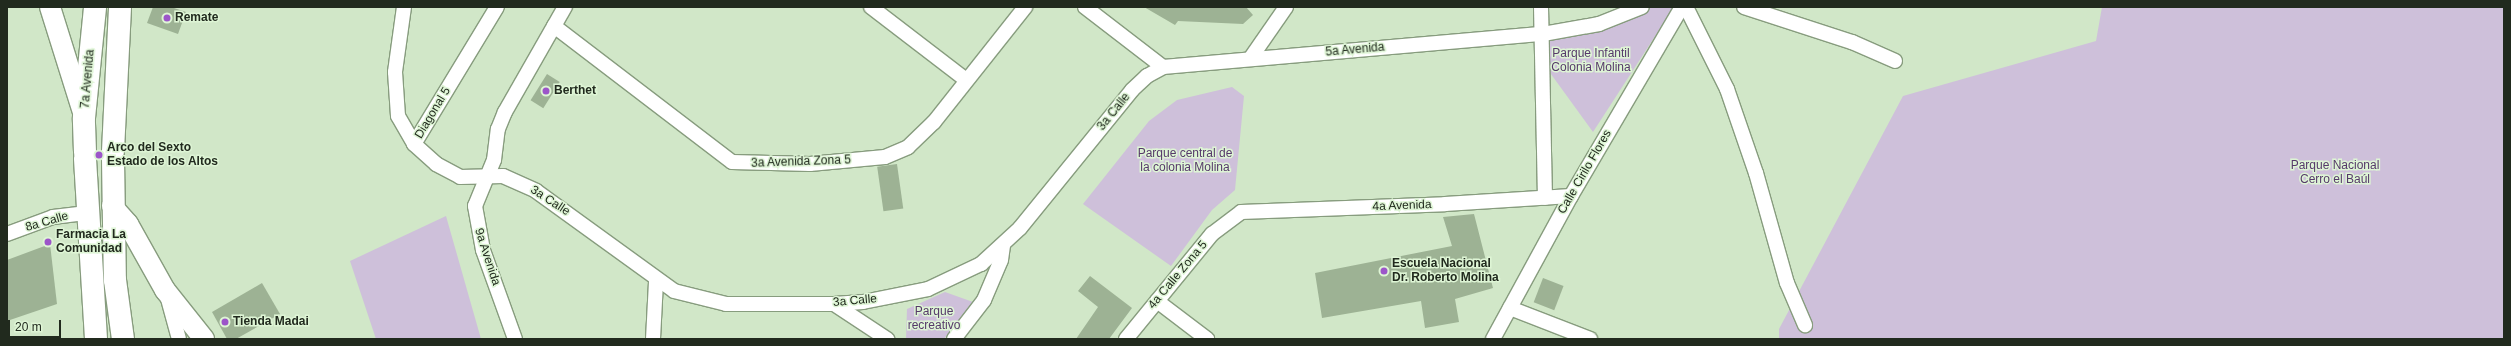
<!DOCTYPE html>
<meta charset="utf-8">
<style>
body{margin:0}
#map{position:relative;width:2511px;height:346px;overflow:hidden;background:#d1e7c8;font-family:Helvetica,sans-serif}
div>[style]{position:absolute}
.green>*{inset:0;background:#cec0da}
.building>*{inset:0;background:#9db294;transform-origin:0 0}
.roads{filter:drop-shadow(1px 0 #879c7e) drop-shadow(-1px 0 #879c7e) drop-shadow(0 1px #879c7e) drop-shadow(0 -1px #879c7e)}
.street>*{height:14px;margin:-7px;padding:0 7px;transform-origin:7px;border-radius:7px;background:#fff}
.secondary>*{height:20px;margin:-10px;padding:0 10px;transform-origin:10px;border-radius:10px;background:#fff}
.primary>*{height:22px;margin:-11px;padding:0 11px;transform-origin:11px;border-radius:11px;background:#fff}
.dots>*{width:11px;height:11px;translate:-50% -50%;box-sizing:border-box;border:2px solid #def5d5;border-radius:50%}
span{translate:-50% -50%;white-space:nowrap;text-align:center;line-height:1.15;-webkit-text-stroke:3px #def5d5;paint-order:stroke}
.poi-label{font-size:12px;color:#212a1e;font-weight:700}
.left{translate:0 -50%;text-align:left}
.street-label{font-size:12px;color:#212a1e}
.park-label{font-size:12px;color:#56396a}
.frame{position:absolute;inset:0;border:8px solid #212a1e;pointer-events:none}
.scale{position:absolute;left:8px;top:320px;width:53px;height:18px;box-sizing:border-box;border:2px solid #212a1e;border-top:0;padding-left:5px;font-size:12px;line-height:14px;white-space:nowrap;color:#212a1e;-webkit-text-stroke:3px #def5d5;paint-order:stroke}
</style>
<div id="map">
<div class="green">
<i style="clip-path:polygon(1629px 7px,1674px 7px,1593px 132px,1548px 70px,1547px 33px)"></i>
<i style="clip-path:polygon(2102px 7px,2504px 7px,2504px 339px,1779px 339px,1779px 329px,1903px 96px,2096px 41px)"></i>
<i style="clip-path:polygon(1232px 87px,1244px 96px,1235px 190px,1212px 210px,1171px 266px,1083px 204px,1149px 121px,1177px 100px)"></i>
<i style="clip-path:polygon(446px 216px,481px 339px,376px 339px,350px 261px)"></i>
<i style="clip-path:polygon(945px 292px,973px 302px,944px 339px,906px 339px,907px 309px)"></i>
</div>
<div class="building">
<i style="clip-path:polygon(153px 7px,171px 7px,186px 12px,178px 34px,147px 23px)"></i>
<i style="clip-path:polygon(1144px 7px,1246px 7px,1253px 15px,1243px 24px,1178px 21px,1175px 25px)"></i>
<i style="left:547px;top:74px;width:15px;height:31px;rotate:32deg"></i>
<i style="left:897px;top:164px;width:45px;height:20px;rotate:82deg"></i>
<i style="clip-path:polygon(1474px 214px,1493px 288px,1455px 299px,1459px 322px,1425px 328px,1421px 301px,1322px 318px,1315px 273px,1452px 246px,1443px 217px)"></i>
<i style="clip-path:polygon(50px 244px,57px 304px,7px 321px,7px 260px)"></i>
<i style="clip-path:polygon(1090px 276px,1132px 308px,1109px 339px,1076px 339px,1098px 307px,1078px 291px)"></i>
<i style="left:1543px;top:278px;width:22px;height:26px;rotate:21deg"></i>
<i style="clip-path:polygon(262px 283px,280px 314px,236px 339px,227px 339px,212px 312px)"></i>
</div>
<div class="roads">
<div class="street">
<i style="left:404px;top:7px;width:66px;rotate:97.9deg"></i>
<i style="left:395px;top:72px;width:44px;rotate:86.1deg"></i>
<i style="left:398px;top:116px;width:32px;rotate:60deg"></i>
<i style="left:414px;top:144px;width:30px;rotate:42deg"></i>
<i style="left:436px;top:164px;width:27px;rotate:28deg"></i>
<i style="left:460px;top:177px;width:43px;rotate:-1.3deg"></i>
<i style="left:503px;top:176px;width:36px;rotate:24deg"></i>
<i style="left:536px;top:191px;width:170px;rotate:35.9deg"></i>
<i style="left:674px;top:291px;width:54px;rotate:14deg"></i>
<i style="left:726px;top:304px;width:108px"></i>
<i style="left:834px;top:304px;width:29px;rotate:-4deg"></i>
<i style="left:863px;top:302px;width:66px;rotate:-11.3deg"></i>
<i style="left:928px;top:289px;width:59px;rotate:-25.3deg"></i>
<i style="left:981px;top:264px;width:53px;rotate:-42.7deg"></i>
<i style="left:1020px;top:228px;width:178px;rotate:-50.9deg"></i>
<i style="left:1132px;top:90px;width:21px;rotate:-43deg"></i>
<i style="left:1147px;top:76px;width:18px;rotate:-29deg"></i>
<i style="left:1163px;top:67px;width:381px;rotate:-5deg"></i>
<i style="left:1543px;top:34px;width:57px;rotate:-10.1deg"></i>
<i style="left:1599px;top:24px;width:46px;rotate:-21.6deg"></i>
<i style="left:871px;top:7px;width:120px;rotate:37.5deg"></i>
<i style="left:1085px;top:7px;width:98px;rotate:37.6deg"></i>
<i style="left:1541px;top:7px;width:191px;rotate:88.8deg"></i>
<i style="left:1686px;top:7px;width:92px;rotate:63.4deg"></i>
<i style="left:1727px;top:89px;width:89px;rotate:71deg"></i>
<i style="left:1756px;top:173px;width:114px;rotate:74.3deg"></i>
<i style="left:1787px;top:283px;width:46px;rotate:66.8deg"></i>
<i style="left:1744px;top:7px;width:114px;rotate:18deg"></i>
<i style="left:1852px;top:42px;width:47px;rotate:23.8deg"></i>
<i style="left:554px;top:26px;width:224px;rotate:37.4deg"></i>
<i style="left:732px;top:162px;width:78px;rotate:1.5deg"></i>
<i style="left:810px;top:164px;width:75px;rotate:-5.3deg"></i>
<i style="left:885px;top:157px;width:25px;rotate:-23deg"></i>
<i style="left:908px;top:147px;width:36px;rotate:-44deg"></i>
<i style="left:934px;top:122px;width:147px;rotate:-51.6deg"></i>
<i style="left:1250px;top:59px;width:63px;rotate:-55.3deg"></i>
<i style="left:414px;top:144px;width:160px;rotate:-58.8deg"></i>
<i style="left:7px;top:234px;width:49px;rotate:-20.3deg"></i>
<i style="left:53px;top:217px;width:34px;rotate:-7deg"></i>
<i style="left:168px;top:299px;width:41px;rotate:74.6deg"></i>
<i style="left:1157px;top:301px;width:63px;rotate:37.2deg"></i>
<i style="left:834px;top:304px;width:64px;rotate:33.4deg"></i>
<i style="left:1510px;top:308px;width:86px;rotate:21.2deg"></i>
<i style="left:515px;top:339px;width:95px;rotate:-109.8deg"></i>
<i style="left:483px;top:250px;width:45px;rotate:-100.3deg"></i>
<i style="left:475px;top:206px;width:50px;rotate:-67.6deg"></i>
<i style="left:494px;top:160px;width:31px;rotate:-83deg"></i>
<i style="left:498px;top:129px;width:18px;rotate:-68deg"></i>
<i style="left:505px;top:112px;width:121px;rotate:-60.3deg"></i>
<i style="left:653px;top:339px;width:58px;rotate:-87deg"></i>
<i style="left:954px;top:339px;width:49px;rotate:-52.4deg"></i>
<i style="left:984px;top:300px;width:43px;rotate:-67deg"></i>
<i style="left:1001px;top:260px;width:14px;rotate:-82deg"></i>
<i style="left:1126px;top:339px;width:136px;rotate:-50.7deg"></i>
<i style="left:1212px;top:234px;width:36px;rotate:-37deg"></i>
<i style="left:1241px;top:212px;width:204px;rotate:-2.2deg"></i>
<i style="left:1445px;top:204px;width:126px;rotate:-3.6deg"></i>
<i style="left:1493px;top:339px;width:163px;rotate:-61.4deg"></i>
<i style="left:1571px;top:196px;width:219px;rotate:-59.6deg"></i>
</div>
<div class="secondary">
<i style="left:50px;top:7px;width:110px;rotate:72.6deg"></i>
<i style="left:112px;top:206px;width:24px;rotate:48deg"></i>
<i style="left:128px;top:224px;width:76px;rotate:60.7deg"></i>
<i style="left:165px;top:290px;width:63px;rotate:51.5deg"></i>
</div>
<div class="primary">
<i style="left:113px;top:151px;width:144px;rotate:-87.2deg"></i>
<i style="left:85px;top:152px;width:34px;rotate:-92deg"></i>
<i style="left:84px;top:118px;width:112px;rotate:-84.3deg"></i>
<i style="left:85px;top:159px;width:180px;rotate:86.5deg"></i>
<i style="left:113px;top:159px;width:121px;rotate:89.1deg"></i>
<i style="left:115px;top:280px;width:60px;rotate:82.3deg"></i>
</div>
</div>
<div class="dots">
<i style="left:167px;top:18px;background:#9c55c9"></i>
<i style="left:546px;top:91px;background:#9c55c9"></i>
<i style="left:99px;top:155px;background:#9c55c9"></i>
<i style="left:48px;top:242px;background:#9c55c9"></i>
<i style="left:1384px;top:271px;background:#9c55c9"></i>
<i style="left:225px;top:322px;background:#9c55c9"></i>
</div>
<div class="poi-label">
<span class="left" style="left:175px;top:18px">Remate</span>
<span class="left" style="left:554px;top:91px">Berthet</span>
<span class="left" style="left:107px;top:155px">Arco del Sexto<br>Estado de los Altos</span>
<span class="left" style="left:56px;top:242px">Farmacia La<br>Comunidad</span>
<span class="left" style="left:1392px;top:271px">Escuela Nacional<br>Dr. Roberto Molina</span>
<span class="left" style="left:233px;top:322px">Tienda Madai</span>
</div>
<div class="street-label">
<span style="left:1355px;top:50px;rotate:-5deg">5a Avenida</span>
<span style="left:88px;top:79px;rotate:-85deg">7a Avenida</span>
<span style="left:1114px;top:112px;rotate:-51deg">3a Calle</span>
<span style="left:433px;top:113px;rotate:-59deg">Diagonal 5</span>
<span style="left:801px;top:162px;rotate:-2deg">3a Avenida Zona 5</span>
<span style="left:1585px;top:172px;rotate:-60deg">Calle Cirilo Flores</span>
<span style="left:550px;top:201px;rotate:33deg">3a Calle</span>
<span style="left:1402px;top:206px;rotate:-2deg">4a Avenida</span>
<span style="left:47px;top:222px;rotate:-16deg">8a Calle</span>
<span style="left:487px;top:257px;rotate:72deg">9a Avenida</span>
<span style="left:1178px;top:275px;rotate:-50deg">4a Calle Zona 5</span>
<span style="left:855px;top:301px;rotate:-5deg">3a Calle</span>
</div>
<div class="park-label">
<span style="left:1591px;top:61px">Parque Infantil<br>Colonia Molina</span>
<span style="left:1185px;top:161px">Parque central de<br>la colonia Molina</span>
<span style="left:2335px;top:173px">Parque Nacional<br>Cerro el Baúl</span>
<span style="left:934px;top:319px">Parque<br>recreativo</span>
</div>
<div class="frame"></div>
<div class="scale">20 m</div>
</div>
